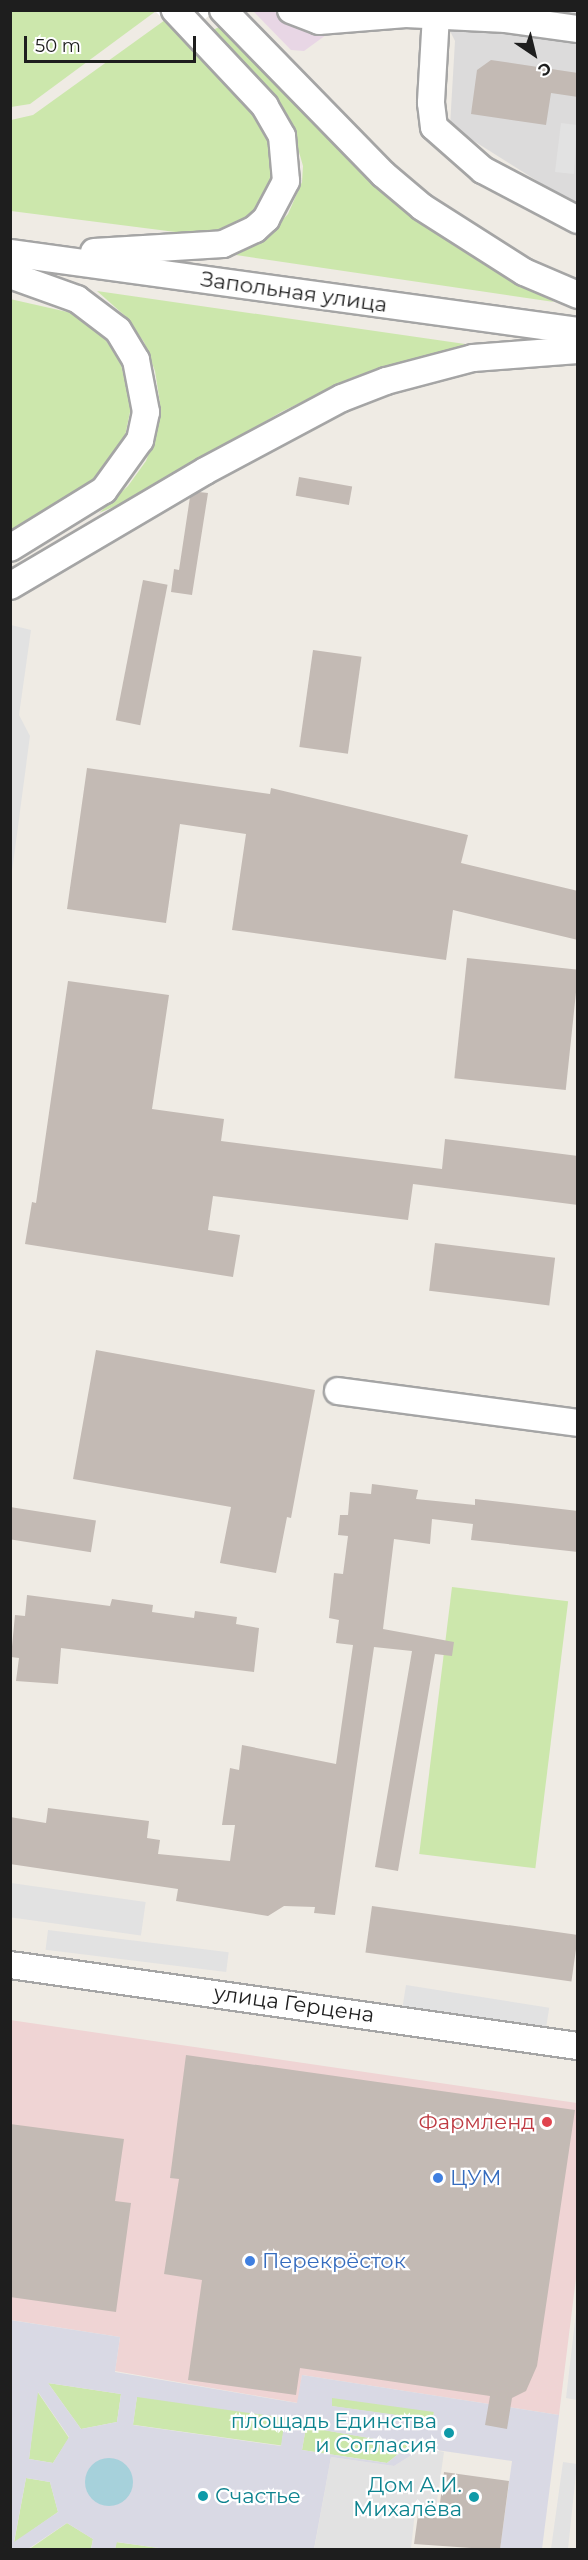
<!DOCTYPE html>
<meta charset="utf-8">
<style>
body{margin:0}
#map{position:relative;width:588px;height:2560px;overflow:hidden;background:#efebe4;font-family:Montserrat,sans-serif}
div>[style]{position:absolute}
.residential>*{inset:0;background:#dcdbdb}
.commercial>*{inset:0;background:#efd4d4}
.industrial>*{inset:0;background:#e8d6e5}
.grass>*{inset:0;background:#cce7ac;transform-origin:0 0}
.parking>*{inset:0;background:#e2e2e2;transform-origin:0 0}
.plaza>*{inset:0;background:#d9d9e4}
.water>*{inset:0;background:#a6d1db}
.round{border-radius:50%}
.pier>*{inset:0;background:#fff}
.building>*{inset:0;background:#c3bab4;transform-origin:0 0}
.roads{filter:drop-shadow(2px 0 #a5a5a5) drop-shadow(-2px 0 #a5a5a5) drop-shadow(0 2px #a5a5a5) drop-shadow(0 -2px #a5a5a5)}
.minor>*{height:26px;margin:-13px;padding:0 13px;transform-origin:13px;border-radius:13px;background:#fff}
.dots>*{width:16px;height:16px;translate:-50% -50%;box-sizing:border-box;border:3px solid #fff;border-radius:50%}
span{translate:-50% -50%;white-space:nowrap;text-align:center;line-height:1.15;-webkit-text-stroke:4.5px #fff;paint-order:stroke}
.street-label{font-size:21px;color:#1e1e1e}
.health-label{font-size:21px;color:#be3a42}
.right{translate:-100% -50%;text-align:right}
.shop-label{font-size:21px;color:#366cbe}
.left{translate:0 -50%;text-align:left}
.culture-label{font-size:21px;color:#0d838f}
.frame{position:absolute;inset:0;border:12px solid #1e1e1e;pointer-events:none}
.north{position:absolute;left:504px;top:24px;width:60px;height:60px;-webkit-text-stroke:4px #fff;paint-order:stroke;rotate:145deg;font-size:16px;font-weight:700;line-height:24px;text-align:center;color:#1e1e1e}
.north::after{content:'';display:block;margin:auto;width:21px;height:27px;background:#1e1e1e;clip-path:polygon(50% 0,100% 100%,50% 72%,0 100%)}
.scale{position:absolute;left:24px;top:36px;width:172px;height:27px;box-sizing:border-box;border:3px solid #1e1e1e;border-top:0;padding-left:8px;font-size:18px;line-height:21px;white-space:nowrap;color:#1e1e1e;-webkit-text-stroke:4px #fff;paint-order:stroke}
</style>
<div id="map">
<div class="residential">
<i style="clip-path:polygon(440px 11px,577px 11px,577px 206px,450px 126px,455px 41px)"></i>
</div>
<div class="commercial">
<i style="clip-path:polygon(10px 2020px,577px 2103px,578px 2262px,559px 2415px,302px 2375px,298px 2403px,115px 2371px,120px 2337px,11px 2320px)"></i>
</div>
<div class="industrial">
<i style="clip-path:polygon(253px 11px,359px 11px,304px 51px,291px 50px)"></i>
</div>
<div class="grass">
<i style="clip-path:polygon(11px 11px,155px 10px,156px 11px,30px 104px,11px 107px)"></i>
<i style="clip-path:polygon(165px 20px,262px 124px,274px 158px,274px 170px,264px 199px,254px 212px,225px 231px,199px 235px,11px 211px,11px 120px,33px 115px)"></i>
<i style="clip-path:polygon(219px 27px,398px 206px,456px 247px,554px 302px,236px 255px,264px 240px,288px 214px,302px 182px,303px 166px,289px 117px,213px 30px)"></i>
<i style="clip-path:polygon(97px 291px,472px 345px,476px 346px,396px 363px,351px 378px,281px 412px,139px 496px,99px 513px,128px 486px,146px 461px,157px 432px,160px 403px,155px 371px,144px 342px,124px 315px)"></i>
<i style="clip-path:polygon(10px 299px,72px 313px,96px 327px,120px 360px,131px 407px,124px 441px,96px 478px,10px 534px)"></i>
<i style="left:452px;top:1587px;width:117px;height:269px;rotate:7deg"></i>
<i style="clip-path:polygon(48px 2383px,121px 2394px,117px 2422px,81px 2429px)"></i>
<i style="clip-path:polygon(37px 2391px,69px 2438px,53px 2463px,29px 2459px)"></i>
<i style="left:137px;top:2396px;width:150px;height:29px;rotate:8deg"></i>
<i style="left:332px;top:2397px;width:103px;height:9px;rotate:8deg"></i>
<i style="clip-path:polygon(306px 2427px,410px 2445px,387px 2463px,302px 2450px)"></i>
<i style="clip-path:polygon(26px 2478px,50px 2482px,58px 2512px,14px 2543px)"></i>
<i style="clip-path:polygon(67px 2523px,93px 2539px,91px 2549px,28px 2550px)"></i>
<i style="clip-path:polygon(116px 2542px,166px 2549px,115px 2550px)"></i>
</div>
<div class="parking">
<i style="clip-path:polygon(561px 123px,577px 125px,574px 174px,555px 172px)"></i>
<i style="clip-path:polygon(11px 625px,31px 630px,19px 715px,30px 736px,11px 879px)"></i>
<i style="left:11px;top:1883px;width:136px;height:34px;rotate:8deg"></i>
<i style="left:48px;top:1930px;width:182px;height:20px;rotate:7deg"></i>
<i style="left:406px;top:1985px;width:145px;height:24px;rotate:9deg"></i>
<i style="clip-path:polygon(577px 2304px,578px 2400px,577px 2400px,566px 2398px)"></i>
<i style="clip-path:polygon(423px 2448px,444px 2452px,435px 2515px,415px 2511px,411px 2549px,314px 2550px,331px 2457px,394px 2466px)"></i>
<i style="clip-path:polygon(563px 2462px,577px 2464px,568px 2549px,551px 2549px)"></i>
</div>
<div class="plaza">
<i style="clip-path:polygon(evenodd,10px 2320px,120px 2337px,115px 2372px,297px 2403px,302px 2375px,559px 2415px,542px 2549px,500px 2549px,512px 2461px,423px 2448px,394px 2466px,331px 2457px,314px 2549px,166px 2549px,117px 2542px,115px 2549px,91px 2549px,93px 2539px,67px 2523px,28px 2549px,11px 2549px,10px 2320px,48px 2383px,121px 2394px,117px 2422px,81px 2429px,48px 2383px,10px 2320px,38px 2392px,69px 2437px,53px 2463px,29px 2459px,38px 2392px,10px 2320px,137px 2397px,285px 2418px,281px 2446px,133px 2425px,137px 2397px,10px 2320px,332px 2398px,434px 2412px,433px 2420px,332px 2406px,332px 2398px,10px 2320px,306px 2427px,409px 2445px,387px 2463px,302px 2450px,306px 2427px,10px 2320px,26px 2478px,50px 2482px,58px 2512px,14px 2542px,26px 2478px)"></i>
</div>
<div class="water">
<i class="round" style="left:85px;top:2458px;width:48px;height:48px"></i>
</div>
<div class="pier">
<i style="clip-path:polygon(155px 11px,214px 11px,183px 39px)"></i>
</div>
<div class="building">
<i style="clip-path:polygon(491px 60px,578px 73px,578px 97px,551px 93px,546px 125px,471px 114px,477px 70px)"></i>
<i style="left:299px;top:477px;width:54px;height:19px;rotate:10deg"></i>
<i style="clip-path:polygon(199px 492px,208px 493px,192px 595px,171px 592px,174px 569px,179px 570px,190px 497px)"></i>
<i style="left:143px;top:580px;width:25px;height:143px;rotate:11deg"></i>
<i style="left:313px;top:650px;width:49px;height:98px;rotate:8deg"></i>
<i style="clip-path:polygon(87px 768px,270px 794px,271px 788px,468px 835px,461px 863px,578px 891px,578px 940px,453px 910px,446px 960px,232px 930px,246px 834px,180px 824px,166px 923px,67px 909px)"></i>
<i style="left:467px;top:958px;width:112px;height:121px;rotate:6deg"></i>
<i style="clip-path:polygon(68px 981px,169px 995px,152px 1109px,224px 1119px,221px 1141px,442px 1169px,445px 1139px,578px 1156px,578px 1205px,413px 1184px,408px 1220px,213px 1196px,208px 1230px,240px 1235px,233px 1277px,25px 1244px,32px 1202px,36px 1203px)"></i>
<i style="left:435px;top:1243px;width:121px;height:48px;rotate:7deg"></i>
<i style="clip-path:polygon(96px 1350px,315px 1390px,291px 1518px,287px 1517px,276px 1573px,220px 1563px,231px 1507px,73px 1479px)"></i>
<i style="clip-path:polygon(372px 1484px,418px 1490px,416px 1499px,475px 1505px,475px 1499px,578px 1511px,578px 1552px,471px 1540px,473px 1524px,432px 1519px,430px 1544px,394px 1539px,383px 1629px,454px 1642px,452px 1656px,435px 1654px,398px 1871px,375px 1867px,412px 1651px,374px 1647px,335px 1915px,314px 1913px,315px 1907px,284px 1906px,268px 1916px,176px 1901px,178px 1889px,10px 1864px,10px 1817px,46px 1823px,48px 1808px,149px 1821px,147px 1838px,160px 1840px,158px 1854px,230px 1861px,235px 1825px,222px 1825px,230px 1768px,239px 1770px,242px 1745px,336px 1764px,353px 1645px,336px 1643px,339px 1620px,329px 1618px,334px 1573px,343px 1574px,348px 1536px,338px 1535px,340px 1515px,348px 1515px,350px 1492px,371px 1494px)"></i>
<i style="left:10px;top:1507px;width:87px;height:32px;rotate:9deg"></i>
<i style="clip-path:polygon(27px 1595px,110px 1606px,112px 1599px,153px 1605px,152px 1612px,194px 1618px,195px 1611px,237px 1617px,236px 1624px,259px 1628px,254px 1672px,61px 1648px,58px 1684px,16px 1681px,19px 1658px,11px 1657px,15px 1615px,25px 1616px)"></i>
<i style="left:372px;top:1906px;width:208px;height:47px;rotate:8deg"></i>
<i style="clip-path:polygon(186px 2055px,575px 2110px,537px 2366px,526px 2391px,512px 2398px,507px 2429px,485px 2425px,490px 2396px,300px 2368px,296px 2395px,188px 2380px,202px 2280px,164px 2274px,179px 2179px,170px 2178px)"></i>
<i style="clip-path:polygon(10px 2124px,124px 2139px,115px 2201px,131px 2203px,116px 2312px,10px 2297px)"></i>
<i style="clip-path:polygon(444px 2472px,509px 2481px,500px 2550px,414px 2544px,418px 2515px,438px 2518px)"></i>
</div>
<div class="roads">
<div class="minor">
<i style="left:223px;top:10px;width:229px;rotate:45.7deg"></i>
<i style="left:383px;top:174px;width:51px;rotate:40.2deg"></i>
<i style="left:422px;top:207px;width:121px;rotate:32.5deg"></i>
<i style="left:524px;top:272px;width:59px;rotate:23.1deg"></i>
<i style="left:291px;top:10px;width:30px;rotate:21deg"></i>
<i style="left:319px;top:21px;width:87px;rotate:-4.6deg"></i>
<i style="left:406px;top:14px;width:100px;rotate:2.9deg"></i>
<i style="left:506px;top:19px;width:73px;rotate:7.9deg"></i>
<i style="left:436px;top:15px;width:88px;rotate:93.3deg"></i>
<i style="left:431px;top:103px;width:24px;rotate:83deg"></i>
<i style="left:434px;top:127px;width:65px;rotate:41.3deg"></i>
<i style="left:483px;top:170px;width:107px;rotate:27.8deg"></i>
<i style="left:94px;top:252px;width:129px;rotate:-3.5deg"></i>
<i style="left:223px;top:244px;width:35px;rotate:-25deg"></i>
<i style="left:255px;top:229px;width:15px;rotate:-42deg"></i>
<i style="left:266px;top:219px;width:43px;rotate:-62.2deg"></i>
<i style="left:286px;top:181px;width:45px;rotate:-95.1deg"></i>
<i style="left:282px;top:136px;width:34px;rotate:-120deg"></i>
<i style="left:265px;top:106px;width:132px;rotate:-133.2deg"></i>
<i style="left:10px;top:253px;width:573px;rotate:7.82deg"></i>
<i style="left:10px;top:275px;width:71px;rotate:19.7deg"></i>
<i style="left:77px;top:299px;width:51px;rotate:37.1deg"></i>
<i style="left:118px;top:330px;width:35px;rotate:59deg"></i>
<i style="left:136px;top:360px;width:53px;rotate:79.1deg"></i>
<i style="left:146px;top:412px;width:29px;rotate:102deg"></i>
<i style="left:140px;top:440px;width:62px;rotate:125.8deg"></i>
<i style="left:104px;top:490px;width:110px;rotate:148.3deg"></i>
<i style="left:10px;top:586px;width:226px;rotate:-30.5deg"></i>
<i style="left:205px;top:471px;width:155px;rotate:-28.1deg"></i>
<i style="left:342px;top:398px;width:47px;rotate:-21.1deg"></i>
<i style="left:386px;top:381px;width:90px;rotate:-14.8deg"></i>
<i style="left:473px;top:358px;width:105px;rotate:-4.4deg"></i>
<i style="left:338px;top:1391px;width:242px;rotate:7.6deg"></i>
<i style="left:10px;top:1965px;width:574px;rotate:8.12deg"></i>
</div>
</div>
<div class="dots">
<i style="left:547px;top:2122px;background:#e0444e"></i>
<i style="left:438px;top:2178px;background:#3f7fe0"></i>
<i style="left:250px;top:2261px;background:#3f7fe0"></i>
<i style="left:449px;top:2433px;background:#0f9aa8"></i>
<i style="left:203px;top:2496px;background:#0f9aa8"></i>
<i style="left:474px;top:2497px;background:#0f9aa8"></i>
</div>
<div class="street-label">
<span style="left:294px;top:292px;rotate:8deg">Запольная улица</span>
<span style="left:294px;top:2004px;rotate:8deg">улица Герцена</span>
</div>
<div class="health-label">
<span class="right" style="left:535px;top:2122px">Фармленд</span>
</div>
<div class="shop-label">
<span class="left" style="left:450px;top:2178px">ЦУМ</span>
<span class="left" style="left:262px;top:2261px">Перекрёсток</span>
</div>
<div class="culture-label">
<span class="right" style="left:437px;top:2433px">площадь Единства<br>и Согласия</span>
<span class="right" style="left:462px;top:2497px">Дом А.И.<br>Михалёва</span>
<span class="left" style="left:215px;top:2496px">Счастье</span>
</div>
<div class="frame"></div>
<div class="north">С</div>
<div class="scale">50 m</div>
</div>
